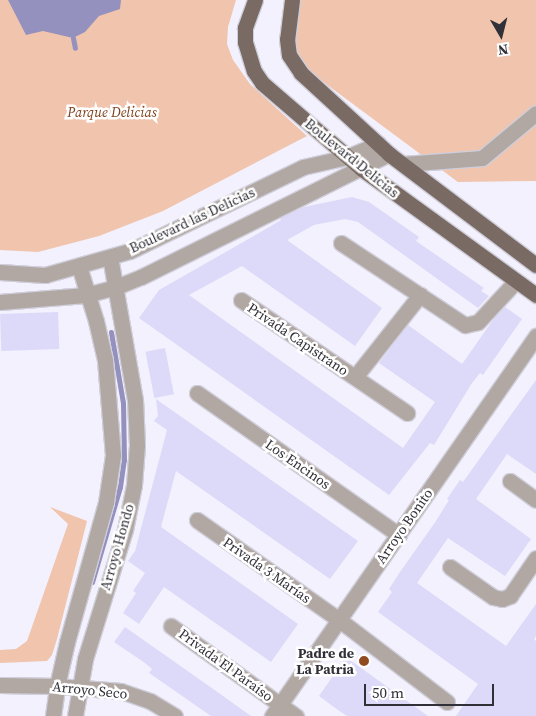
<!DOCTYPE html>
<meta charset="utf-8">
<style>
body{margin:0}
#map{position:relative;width:536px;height:716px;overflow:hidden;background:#f2f1fd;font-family:"Source Serif 4",serif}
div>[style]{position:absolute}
.green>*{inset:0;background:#f0c4ad}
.water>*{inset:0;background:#9591bf}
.stream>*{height:5px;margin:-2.5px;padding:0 2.5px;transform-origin:2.5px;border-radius:2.5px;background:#9591bf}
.building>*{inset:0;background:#dcdaf8;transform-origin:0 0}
.roads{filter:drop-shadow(1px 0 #cfceda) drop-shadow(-1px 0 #cfceda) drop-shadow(0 1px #cfceda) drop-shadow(0 -1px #cfceda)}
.minor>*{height:15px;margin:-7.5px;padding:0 7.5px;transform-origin:7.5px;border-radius:7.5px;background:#b1a8a4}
.major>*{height:15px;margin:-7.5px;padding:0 7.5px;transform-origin:7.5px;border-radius:7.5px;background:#796b63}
.dots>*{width:14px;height:14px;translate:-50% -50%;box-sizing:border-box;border:2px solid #fff;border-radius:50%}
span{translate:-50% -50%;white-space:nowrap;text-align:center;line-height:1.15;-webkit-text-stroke:5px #fff;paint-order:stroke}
.park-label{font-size:14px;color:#7f421d;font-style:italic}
.street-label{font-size:14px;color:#313038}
.poi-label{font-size:14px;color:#313038;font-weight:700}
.right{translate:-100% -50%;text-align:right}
.north{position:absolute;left:476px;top:10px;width:50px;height:50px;-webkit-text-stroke:4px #fff;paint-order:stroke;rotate:172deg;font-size:14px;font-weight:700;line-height:20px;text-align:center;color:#313038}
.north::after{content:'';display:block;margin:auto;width:18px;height:22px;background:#313038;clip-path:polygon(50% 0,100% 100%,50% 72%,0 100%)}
.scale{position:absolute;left:364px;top:684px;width:130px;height:22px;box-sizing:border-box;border:2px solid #313038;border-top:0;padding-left:6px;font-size:15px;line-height:18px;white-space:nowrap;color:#313038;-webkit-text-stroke:4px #fff;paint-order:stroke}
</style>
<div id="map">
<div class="green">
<i style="clip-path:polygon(0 0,236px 0,228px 27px,227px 44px,233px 60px,250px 84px,307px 136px,163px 211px,99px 236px,38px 252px,0 250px)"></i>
<i style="clip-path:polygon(292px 0,536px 0,536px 181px,458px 182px,287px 55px)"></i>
<i style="clip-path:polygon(50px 507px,87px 521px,57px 639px,52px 655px,47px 661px,0 663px,0 650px,16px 649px,27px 641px,68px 524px)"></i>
</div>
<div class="water">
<i style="clip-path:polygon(8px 0,121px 0,120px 9px,99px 16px,85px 32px,73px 38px,43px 31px,26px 35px)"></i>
</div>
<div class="stream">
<i style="left:73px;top:38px;width:10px;rotate:79deg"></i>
<i style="left:92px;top:582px;width:99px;rotate:-73.6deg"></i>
<i style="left:120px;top:487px;width:27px;rotate:-82deg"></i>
<i style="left:124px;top:460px;width:57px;rotate:-91deg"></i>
<i style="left:123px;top:403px;width:72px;rotate:-99.6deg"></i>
</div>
<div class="building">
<i style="clip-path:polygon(352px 197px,369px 202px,419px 237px,416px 241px,484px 288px,481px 291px,489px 296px,478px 308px,358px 222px,345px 219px,314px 225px,287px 240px,382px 308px,355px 346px,242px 266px,189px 295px,403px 448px,435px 402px,379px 363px,408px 325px,462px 364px,493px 320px,505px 307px,522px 319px,483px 375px,480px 373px,472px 383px,434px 445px,430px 443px,389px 495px,139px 318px,159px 290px,259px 233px,281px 220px,280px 218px,304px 207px)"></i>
<i style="left:58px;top:312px;width:37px;height:58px;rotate:88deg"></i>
<i style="left:165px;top:348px;width:47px;height:20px;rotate:79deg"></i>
<i style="clip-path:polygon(536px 380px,536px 474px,507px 454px,476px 499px,531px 539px,505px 576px,448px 538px,417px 583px,506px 646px,536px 604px,536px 636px,534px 639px,536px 641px,536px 716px,456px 716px,478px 684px,378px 612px,392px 592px,389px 589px,400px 572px,436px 521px,449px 500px,447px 499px,460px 480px,463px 482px)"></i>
<i style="clip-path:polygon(156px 399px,358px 541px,330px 579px,176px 471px,161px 527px,298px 624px,271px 662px,164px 587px,139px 624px,123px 613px,136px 593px,133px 591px,145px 573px,128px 561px,135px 551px,167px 430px,154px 421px,158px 416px)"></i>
<i style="clip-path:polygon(125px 627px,216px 691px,251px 716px,211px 716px,149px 673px,152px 669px,145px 663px,114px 642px)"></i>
<i style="clip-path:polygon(346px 657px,375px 678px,428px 716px,347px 716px,338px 710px,319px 696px)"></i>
</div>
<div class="roads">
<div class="minor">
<i style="left:403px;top:164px;width:79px;rotate:-4.3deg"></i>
<i style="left:482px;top:158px;width:70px;rotate:-39.8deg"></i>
<i style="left:341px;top:243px;width:149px;rotate:33.5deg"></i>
<i style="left:465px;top:325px;width:13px;rotate:-13deg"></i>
<i style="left:478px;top:322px;width:56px;rotate:-47.2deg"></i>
<i style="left:0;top:272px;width:45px;rotate:3.8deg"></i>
<i style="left:45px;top:275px;width:88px;rotate:-15.8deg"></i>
<i style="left:130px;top:251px;width:192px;rotate:-25.9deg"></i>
<i style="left:303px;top:167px;width:45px;rotate:-12.8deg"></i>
<i style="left:347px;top:157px;width:34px;rotate:-23deg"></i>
<i style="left:241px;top:300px;width:201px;rotate:34.2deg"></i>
<i style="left:0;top:302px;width:86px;rotate:-4.7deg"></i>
<i style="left:86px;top:295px;width:31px;rotate:-15deg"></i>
<i style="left:116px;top:287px;width:27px;rotate:-22deg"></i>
<i style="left:141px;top:277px;width:277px;rotate:-26.4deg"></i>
<i style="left:355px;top:377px;width:105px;rotate:-51.6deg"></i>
<i style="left:197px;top:393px;width:247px;rotate:35.1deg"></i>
<i style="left:510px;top:481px;width:32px;rotate:36deg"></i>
<i style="left:197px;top:520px;width:172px;rotate:35.1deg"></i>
<i style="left:338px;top:619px;width:137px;rotate:37.3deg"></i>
<i style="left:450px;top:567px;width:52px;rotate:34.9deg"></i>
<i style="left:493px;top:597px;width:9px;rotate:13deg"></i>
<i style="left:502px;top:599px;width:9px;rotate:-21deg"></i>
<i style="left:510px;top:596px;width:46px;rotate:-55.6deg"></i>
<i style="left:171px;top:626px;width:154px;rotate:35.8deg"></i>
<i style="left:0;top:685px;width:57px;rotate:1deg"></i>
<i style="left:57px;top:686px;width:64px;rotate:4.5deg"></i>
<i style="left:121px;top:691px;width:31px;rotate:19deg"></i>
<i style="left:150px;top:701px;width:29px;rotate:31deg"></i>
<i style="left:53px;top:716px;width:30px;rotate:-82deg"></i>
<i style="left:57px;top:686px;width:45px;rotate:-77.2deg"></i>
<i style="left:67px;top:642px;width:145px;rotate:-74.4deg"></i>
<i style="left:106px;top:502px;width:48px;rotate:-81.5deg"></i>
<i style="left:113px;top:455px;width:95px;rotate:-94.8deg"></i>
<i style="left:105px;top:360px;width:40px;rotate:-103deg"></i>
<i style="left:96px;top:321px;width:58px;rotate:-107.2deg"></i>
<i style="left:75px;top:716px;width:58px;rotate:-80deg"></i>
<i style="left:85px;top:659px;width:135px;rotate:-72.8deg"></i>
<i style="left:125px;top:530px;width:46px;rotate:-78.7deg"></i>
<i style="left:134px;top:485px;width:40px;rotate:-85.7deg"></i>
<i style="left:137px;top:445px;width:45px;rotate:-92.5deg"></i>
<i style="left:135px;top:400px;width:145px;rotate:-99.9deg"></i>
<i style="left:272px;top:716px;width:463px;rotate:-55.2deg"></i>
</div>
<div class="major">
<i style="left:255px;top:0;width:30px;rotate:110deg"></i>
<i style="left:245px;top:28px;width:14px;rotate:90deg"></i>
<i style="left:245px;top:42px;width:30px;rotate:73deg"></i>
<i style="left:254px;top:71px;width:14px;rotate:56deg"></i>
<i style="left:262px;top:83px;width:132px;rotate:40.7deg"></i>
<i style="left:362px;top:169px;width:215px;rotate:35.9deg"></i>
<i style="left:292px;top:0;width:39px;rotate:97deg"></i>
<i style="left:287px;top:39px;width:16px;rotate:83deg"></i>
<i style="left:289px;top:55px;width:22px;rotate:56deg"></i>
<i style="left:301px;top:73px;width:120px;rotate:42.6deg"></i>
<i style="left:389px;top:154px;width:184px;rotate:37.1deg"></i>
</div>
</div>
<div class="dots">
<i style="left:364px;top:661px;background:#904b21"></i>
</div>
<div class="park-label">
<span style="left:112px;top:112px">Parque Delicias</span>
</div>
<div class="street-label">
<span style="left:352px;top:158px;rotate:39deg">Boulevard Delicias</span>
<span style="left:192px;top:220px;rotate:-25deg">Boulevard las Delicias</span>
<span style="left:298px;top:339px;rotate:34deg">Privada Capistrano</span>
<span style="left:298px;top:464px;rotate:35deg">Los Encinos</span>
<span style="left:404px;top:526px;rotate:-55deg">Arroyo Bonito</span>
<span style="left:117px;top:547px;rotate:-74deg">Arroyo Hondo</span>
<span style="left:267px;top:570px;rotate:35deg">Privada 3 Marías</span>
<span style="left:226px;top:665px;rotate:36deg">Privada El Paraíso</span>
<span style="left:90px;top:690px;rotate:6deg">Arroyo Seco</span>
</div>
<div class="poi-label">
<span class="right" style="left:354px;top:661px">Padre de<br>La Patria</span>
</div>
<div class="north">N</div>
<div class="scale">50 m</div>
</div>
